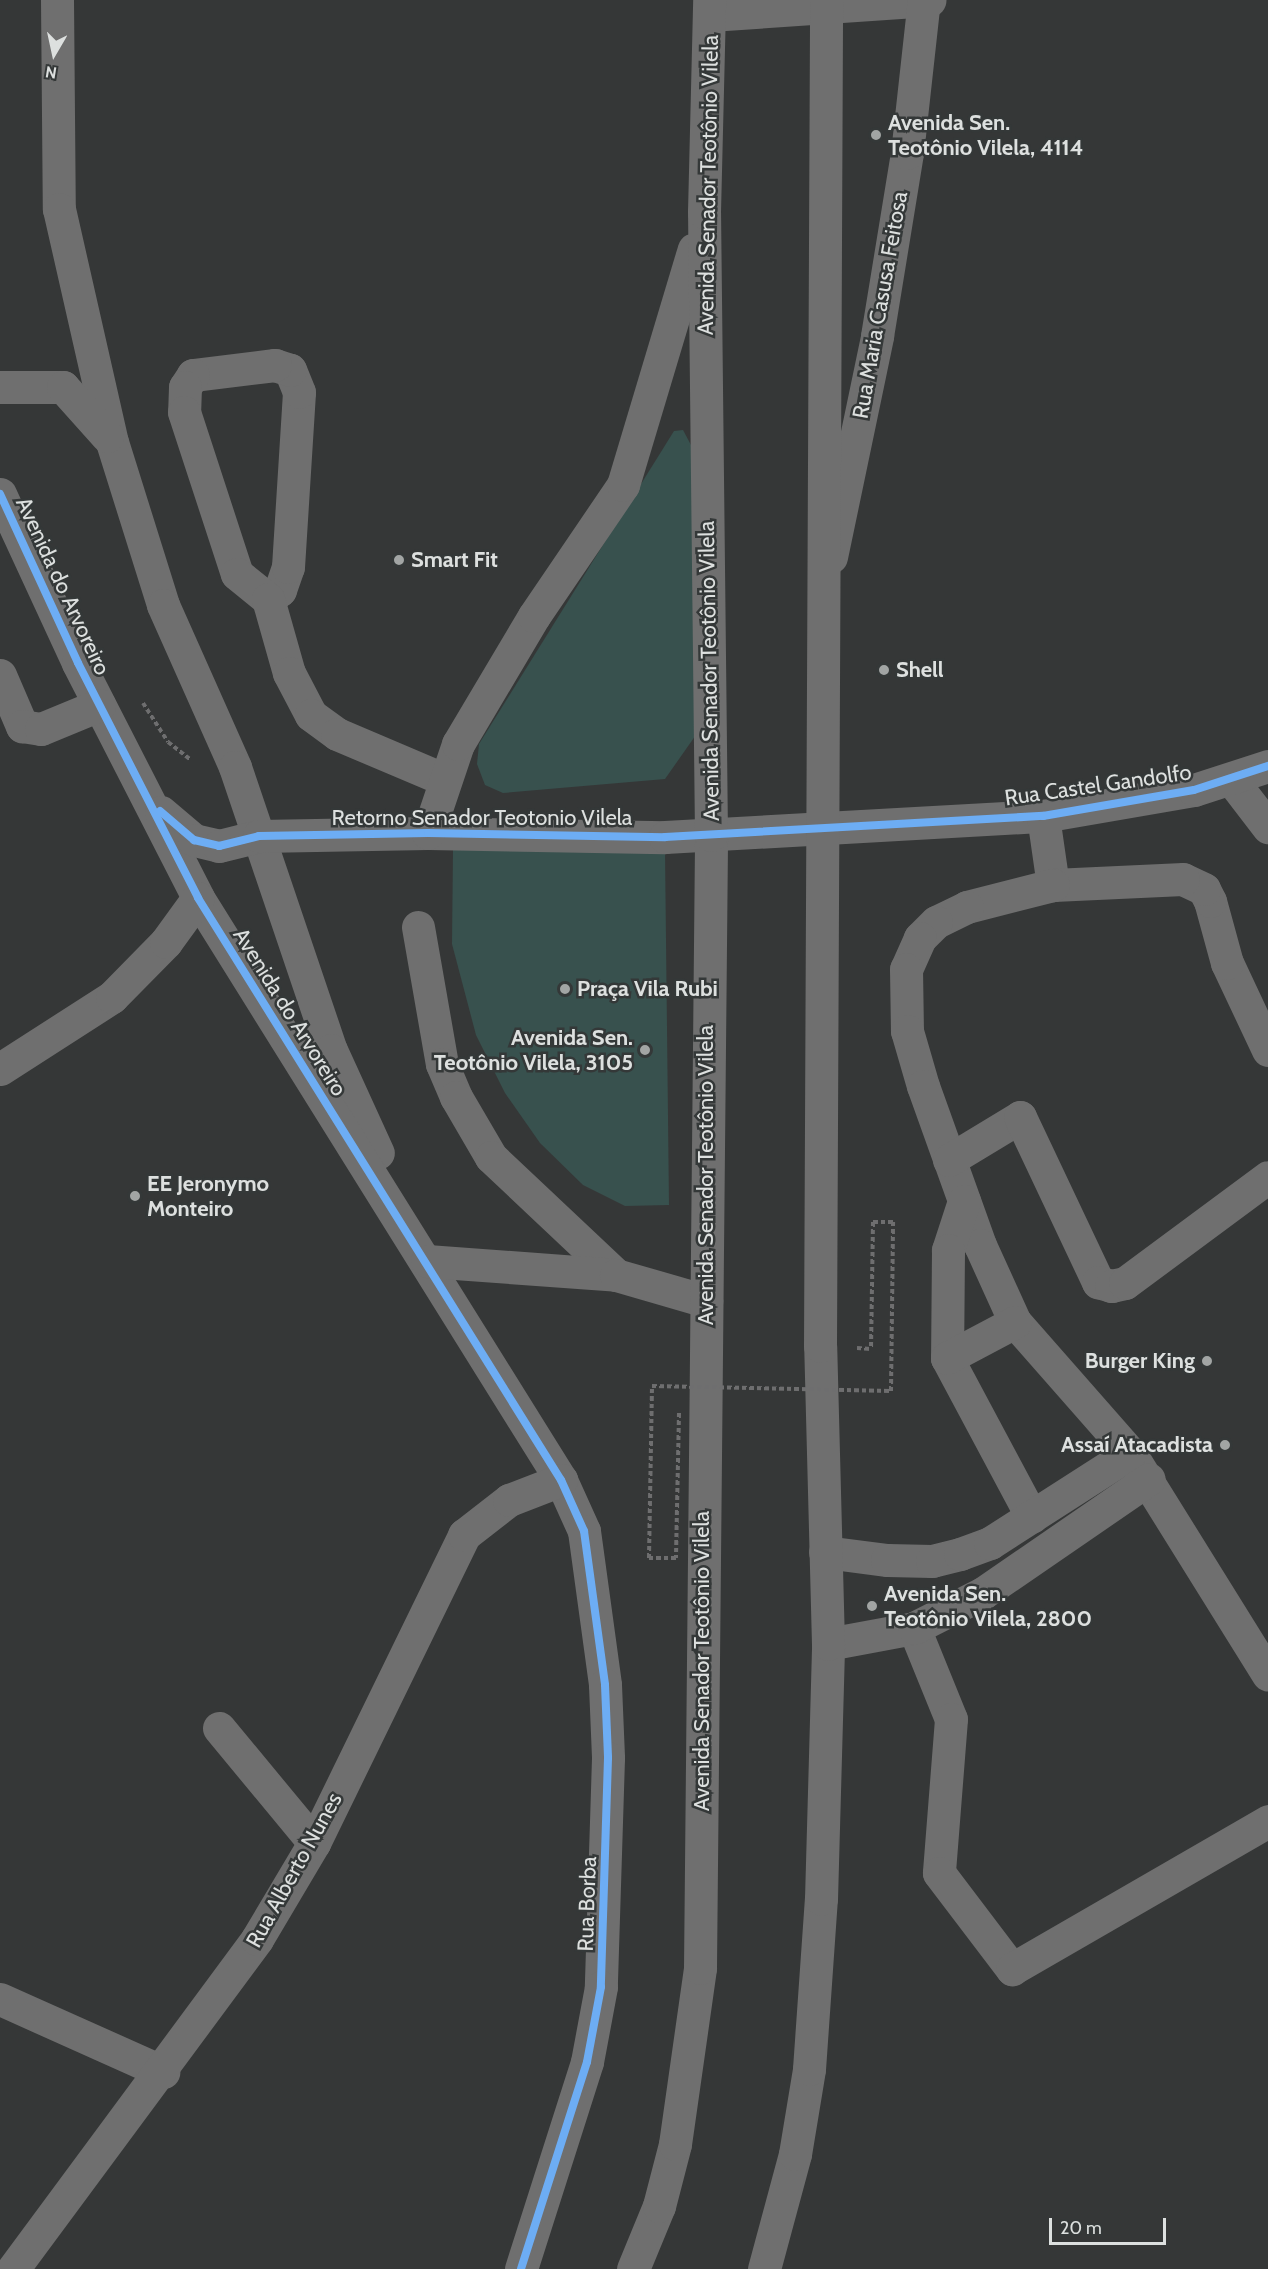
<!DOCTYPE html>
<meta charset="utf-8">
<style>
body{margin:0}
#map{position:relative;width:1268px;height:2269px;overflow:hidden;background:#353737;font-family:Cabin,sans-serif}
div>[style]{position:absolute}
.green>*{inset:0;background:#38514e}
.path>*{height:4px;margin-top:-2px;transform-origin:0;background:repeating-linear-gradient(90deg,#6e6e6f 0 4.5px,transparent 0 7.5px)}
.minor>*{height:33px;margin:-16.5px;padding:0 16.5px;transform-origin:16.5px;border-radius:16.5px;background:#6f6f6f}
.major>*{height:33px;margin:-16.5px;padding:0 16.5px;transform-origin:16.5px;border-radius:16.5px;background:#6f6f6f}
.path-bridge>*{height:4px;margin-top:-2px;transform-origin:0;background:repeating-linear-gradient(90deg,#6e6e6f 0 4.5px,transparent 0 7.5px)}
.cycleway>*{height:8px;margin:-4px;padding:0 4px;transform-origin:4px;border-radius:4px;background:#6dadf4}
.dots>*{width:16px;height:16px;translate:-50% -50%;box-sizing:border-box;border:3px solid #343838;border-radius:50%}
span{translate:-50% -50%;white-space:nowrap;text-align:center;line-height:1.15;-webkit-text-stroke:5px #343838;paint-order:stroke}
.poi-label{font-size:22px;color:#dde0df;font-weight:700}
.left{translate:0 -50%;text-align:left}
.right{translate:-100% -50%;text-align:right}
.street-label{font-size:22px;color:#dde0df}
.north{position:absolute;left:24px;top:24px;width:60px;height:60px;-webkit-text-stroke:4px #343838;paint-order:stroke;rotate:189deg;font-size:16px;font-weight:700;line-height:24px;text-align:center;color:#dde0df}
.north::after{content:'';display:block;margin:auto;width:21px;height:27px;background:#dde0df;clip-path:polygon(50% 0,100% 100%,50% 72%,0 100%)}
.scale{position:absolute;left:1049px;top:2218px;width:117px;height:27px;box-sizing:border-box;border:3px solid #dde0df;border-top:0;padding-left:8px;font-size:18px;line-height:21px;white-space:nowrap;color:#dde0df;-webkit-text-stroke:4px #343838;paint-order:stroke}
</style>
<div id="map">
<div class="green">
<i style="clip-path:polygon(683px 430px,691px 445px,698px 732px,665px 779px,503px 793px,485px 785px,477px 764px,479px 744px,674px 431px)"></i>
<i style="clip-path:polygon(453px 850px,665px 851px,669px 1205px,625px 1206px,583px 1185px,540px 1143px,505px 1093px,476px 1035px,452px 944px)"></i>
</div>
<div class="path">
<i style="left:143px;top:703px;width:46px;rotate:57.3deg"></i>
<i style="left:168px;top:742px;width:29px;rotate:38deg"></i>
<i style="left:857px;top:1348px;width:14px;rotate:4deg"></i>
</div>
<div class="minor">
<i style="left:57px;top:0;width:209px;rotate:89.5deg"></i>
<i style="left:59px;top:209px;width:239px;rotate:77.2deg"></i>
<i style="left:112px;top:442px;width:171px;rotate:72.6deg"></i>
<i style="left:163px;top:605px;width:177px;rotate:66deg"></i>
<i style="left:235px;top:767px;width:299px;rotate:71.3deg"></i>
<i style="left:331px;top:1050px;width:113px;rotate:65.5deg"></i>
<i style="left:710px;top:15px;width:220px;rotate:-3.9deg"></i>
<i style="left:0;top:387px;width:63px"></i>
<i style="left:63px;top:387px;width:66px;rotate:48.1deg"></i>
<i style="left:0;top:494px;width:186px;rotate:65.2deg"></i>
<i style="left:78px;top:663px;width:264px;rotate:62.9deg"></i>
<i style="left:198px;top:898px;width:686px;rotate:58.05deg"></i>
<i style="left:561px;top:1480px;width:56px;rotate:65.7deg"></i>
<i style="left:584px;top:1531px;width:155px;rotate:82.2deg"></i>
<i style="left:605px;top:1685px;width:73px;rotate:87.6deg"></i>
<i style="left:608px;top:1758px;width:229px;rotate:91.8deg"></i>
<i style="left:601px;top:1987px;width:76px;rotate:100.6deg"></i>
<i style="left:587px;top:2062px;width:217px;rotate:107.7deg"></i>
<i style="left:831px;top:557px;width:226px;rotate:-78.2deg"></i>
<i style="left:877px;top:336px;width:185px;rotate:-80.7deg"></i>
<i style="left:907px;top:153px;width:154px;rotate:-83.7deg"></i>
<i style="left:268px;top:599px;width:15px;rotate:-37deg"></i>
<i style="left:280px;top:590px;width:24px;rotate:-71deg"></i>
<i style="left:288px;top:567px;width:175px;rotate:-86.4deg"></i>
<i style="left:299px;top:392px;width:24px;rotate:-112deg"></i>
<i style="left:290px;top:370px;width:16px;rotate:-162deg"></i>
<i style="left:275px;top:365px;width:83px;rotate:173deg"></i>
<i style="left:193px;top:375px;width:14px;rotate:124deg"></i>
<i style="left:185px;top:387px;width:25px;rotate:92deg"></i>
<i style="left:184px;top:412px;width:170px;rotate:71.9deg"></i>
<i style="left:237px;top:574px;width:40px;rotate:39deg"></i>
<i style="left:268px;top:599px;width:77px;rotate:74.2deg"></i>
<i style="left:289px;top:673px;width:47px;rotate:62.4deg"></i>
<i style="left:311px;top:715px;width:32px;rotate:36deg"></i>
<i style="left:337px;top:734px;width:115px;rotate:23deg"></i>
<i style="left:0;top:675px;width:56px;rotate:66.7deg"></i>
<i style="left:22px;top:726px;width:19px;rotate:9deg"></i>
<i style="left:41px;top:729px;width:63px;rotate:-22.5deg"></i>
<i style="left:1231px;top:779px;width:61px;rotate:52.4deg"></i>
<i style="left:161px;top:812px;width:43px;rotate:40.3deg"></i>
<i style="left:194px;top:840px;width:26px;rotate:13deg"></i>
<i style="left:219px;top:846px;width:41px;rotate:-14deg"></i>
<i style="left:259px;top:836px;width:169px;rotate:-1deg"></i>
<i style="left:428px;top:833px;width:237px;rotate:1deg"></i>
<i style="left:665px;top:837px;width:379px;rotate:-3.2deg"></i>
<i style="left:1043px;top:816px;width:153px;rotate:-9.8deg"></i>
<i style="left:1194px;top:790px;width:78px;rotate:-18deg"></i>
<i style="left:1043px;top:816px;width:70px;rotate:81.8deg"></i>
<i style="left:418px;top:927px;width:139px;rotate:80.1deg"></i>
<i style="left:442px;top:1064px;width:36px;rotate:67deg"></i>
<i style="left:456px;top:1097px;width:69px;rotate:59.7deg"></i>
<i style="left:491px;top:1157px;width:172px;rotate:43.3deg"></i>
<i style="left:1268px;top:1050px;width:96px;rotate:-115.2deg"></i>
<i style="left:1227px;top:963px;width:64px;rotate:-105.3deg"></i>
<i style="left:1210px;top:901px;width:13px;rotate:-117deg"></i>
<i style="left:1204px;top:889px;width:23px;rotate:-155deg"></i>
<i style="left:1183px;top:879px;width:130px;rotate:177.4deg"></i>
<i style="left:1053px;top:885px;width:89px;rotate:165.7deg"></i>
<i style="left:967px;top:907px;width:34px;rotate:154deg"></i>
<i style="left:936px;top:922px;width:23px;rotate:135deg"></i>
<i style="left:920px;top:938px;width:34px;rotate:114deg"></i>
<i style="left:906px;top:969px;width:62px;rotate:89.1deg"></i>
<i style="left:907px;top:1031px;width:57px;rotate:73.8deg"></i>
<i style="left:923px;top:1086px;width:169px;rotate:70.3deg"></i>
<i style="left:980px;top:1245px;width:85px;rotate:65.6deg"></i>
<i style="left:1015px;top:1322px;width:174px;rotate:48.7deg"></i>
<i style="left:1130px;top:1453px;width:261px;rotate:58.1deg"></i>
<i style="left:0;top:1069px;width:133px;rotate:-32.7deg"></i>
<i style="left:112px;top:997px;width:77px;rotate:-45.5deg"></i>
<i style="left:166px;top:942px;width:54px;rotate:-54deg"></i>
<i style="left:949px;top:1160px;width:83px;rotate:-31.2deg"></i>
<i style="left:1020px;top:1117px;width:183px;rotate:64.7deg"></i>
<i style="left:1098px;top:1282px;width:14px;rotate:17deg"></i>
<i style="left:1111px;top:1286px;width:14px;rotate:-12deg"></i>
<i style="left:1125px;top:1283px;width:178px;rotate:-36.5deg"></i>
<i style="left:964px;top:1201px;width:52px;rotate:108.1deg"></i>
<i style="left:948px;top:1250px;width:108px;rotate:90.5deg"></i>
<i style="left:947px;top:1358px;width:180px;rotate:61.9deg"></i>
<i style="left:427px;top:1261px;width:190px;rotate:4.2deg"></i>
<i style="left:616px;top:1275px;width:94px;rotate:16.1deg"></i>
<i style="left:947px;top:1358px;width:77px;rotate:-27.9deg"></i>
<i style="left:825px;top:1552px;width:63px;rotate:7.4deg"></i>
<i style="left:887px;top:1560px;width:45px;rotate:1.3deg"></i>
<i style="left:932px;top:1561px;width:29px;rotate:-14deg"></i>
<i style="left:960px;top:1554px;width:32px;rotate:-20deg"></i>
<i style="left:990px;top:1543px;width:166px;rotate:-32.7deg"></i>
<i style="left:914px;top:1628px;width:98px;rotate:67.9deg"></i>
<i style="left:951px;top:1719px;width:154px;rotate:94.5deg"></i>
<i style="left:939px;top:1873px;width:121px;rotate:52.8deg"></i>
<i style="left:1012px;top:1969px;width:296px;rotate:-30deg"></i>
<i style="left:828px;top:1644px;width:87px;rotate:-10.5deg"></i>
<i style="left:914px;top:1628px;width:77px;rotate:-26.9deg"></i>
<i style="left:983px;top:1593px;width:201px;rotate:-34.5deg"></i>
<i style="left:219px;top:1728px;width:149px;rotate:50.4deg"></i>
<i style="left:0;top:1999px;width:179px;rotate:24.1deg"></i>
<i style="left:13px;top:2269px;width:410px;rotate:-53.5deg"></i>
<i style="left:257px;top:1939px;width:112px;rotate:-59.3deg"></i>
<i style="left:314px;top:1843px;width:343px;rotate:-64deg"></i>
<i style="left:464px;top:1535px;width:57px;rotate:-37.9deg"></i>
<i style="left:509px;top:1500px;width:56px;rotate:-21deg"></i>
</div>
<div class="major">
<i style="left:428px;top:833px;width:94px;rotate:-71.4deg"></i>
<i style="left:458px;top:744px;width:149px;rotate:-59.3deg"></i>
<i style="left:534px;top:616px;width:158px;rotate:-55.8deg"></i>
<i style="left:623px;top:485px;width:246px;rotate:-73.3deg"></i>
<i style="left:633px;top:2269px;width:68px;rotate:-67.6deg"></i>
<i style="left:659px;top:2206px;width:64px;rotate:-75.5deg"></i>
<i style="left:675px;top:2144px;width:178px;rotate:-81.9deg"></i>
<i style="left:700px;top:1968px;width:1133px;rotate:-89.44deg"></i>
<i style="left:711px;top:835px;width:623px;rotate:-90.64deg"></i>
<i style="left:704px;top:212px;width:212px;rotate:-88.6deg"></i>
<i style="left:764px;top:2269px;width:119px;rotate:-74.9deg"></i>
<i style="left:795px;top:2154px;width:86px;rotate:-80.6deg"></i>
<i style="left:809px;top:2069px;width:170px;rotate:-86deg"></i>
<i style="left:821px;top:1899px;width:255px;rotate:-88.4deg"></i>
<i style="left:828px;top:1644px;width:298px;rotate:-91.5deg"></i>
<i style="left:820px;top:1346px;width:1346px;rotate:-89.74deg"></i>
</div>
<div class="path-bridge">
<i style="left:679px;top:1413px;width:145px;rotate:91.2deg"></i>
<i style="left:676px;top:1558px;width:27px;rotate:180deg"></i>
<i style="left:649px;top:1558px;width:172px;rotate:-89deg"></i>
<i style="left:652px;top:1386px;width:239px;rotate:1.2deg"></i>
<i style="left:891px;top:1391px;width:169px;rotate:-89.3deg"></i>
<i style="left:893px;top:1222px;width:20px;rotate:180deg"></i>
<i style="left:873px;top:1222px;width:127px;rotate:90.9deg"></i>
</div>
<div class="cycleway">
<i style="left:0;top:494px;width:186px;rotate:65.2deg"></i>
<i style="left:78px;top:663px;width:264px;rotate:62.9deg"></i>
<i style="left:198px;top:898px;width:686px;rotate:58.05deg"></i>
<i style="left:561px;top:1480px;width:56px;rotate:65.7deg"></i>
<i style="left:584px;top:1531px;width:155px;rotate:82.2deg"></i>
<i style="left:605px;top:1685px;width:73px;rotate:87.6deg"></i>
<i style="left:608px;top:1758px;width:229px;rotate:91.8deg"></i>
<i style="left:601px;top:1987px;width:76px;rotate:100.6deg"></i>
<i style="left:587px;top:2062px;width:217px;rotate:107.7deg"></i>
<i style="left:160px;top:811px;width:45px;rotate:40.5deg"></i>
<i style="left:194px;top:840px;width:26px;rotate:13deg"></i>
<i style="left:219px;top:846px;width:41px;rotate:-14deg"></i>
<i style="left:259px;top:836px;width:169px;rotate:-1deg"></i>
<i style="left:428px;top:833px;width:237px;rotate:1deg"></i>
<i style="left:665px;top:837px;width:379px;rotate:-3.2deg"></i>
<i style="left:1043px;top:816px;width:153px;rotate:-9.8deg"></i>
<i style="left:1194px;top:790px;width:78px;rotate:-18deg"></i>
</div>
<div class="dots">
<i style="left:876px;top:135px;background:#a2a5a4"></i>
<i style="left:399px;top:560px;background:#a2a5a4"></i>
<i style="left:884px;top:670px;background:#a2a5a4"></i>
<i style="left:565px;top:989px;background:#a2a5a4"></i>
<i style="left:645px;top:1050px;background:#a2a5a4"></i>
<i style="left:135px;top:1196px;background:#a2a5a4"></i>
<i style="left:1207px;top:1361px;background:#a2a5a4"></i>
<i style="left:1225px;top:1445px;background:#a2a5a4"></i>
<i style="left:872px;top:1606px;background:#a2a5a4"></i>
</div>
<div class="poi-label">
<span class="left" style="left:888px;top:135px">Avenida Sen.<br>Teotônio Vilela, 4114</span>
<span class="left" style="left:411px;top:560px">Smart Fit</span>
<span class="left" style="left:896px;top:670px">Shell</span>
<span class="left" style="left:577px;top:989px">Praça Vila Rubi</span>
<span class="right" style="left:633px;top:1050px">Avenida Sen.<br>Teotônio Vilela, 3105</span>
<span class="left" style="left:147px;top:1196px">EE Jeronymo<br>Monteiro</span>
<span class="right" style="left:1195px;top:1361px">Burger King</span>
<span class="right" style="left:1213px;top:1445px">Assaí Atacadista</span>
<span class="left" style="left:884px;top:1606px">Avenida Sen.<br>Teotônio Vilela, 2800</span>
</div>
<div class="street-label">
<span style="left:708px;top:185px;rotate:-89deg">Avenida Senador Teotônio Vilela</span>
<span style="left:880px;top:305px;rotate:-80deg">Rua Maria Casusa Feitosa</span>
<span style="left:63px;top:586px;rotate:65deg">Avenida do Arvoreiro</span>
<span style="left:709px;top:671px;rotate:-91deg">Avenida Senador Teotônio Vilela</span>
<span style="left:1098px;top:785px;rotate:-8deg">Rua Castel Gandolfo</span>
<span style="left:482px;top:818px">Retorno Senador Teotonio Vilela</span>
<span style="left:290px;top:1012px;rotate:58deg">Avenida do Arvoreiro</span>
<span style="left:706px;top:1175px;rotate:-90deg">Avenida Senador Teotônio Vilela</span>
<span style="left:702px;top:1661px;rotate:-90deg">Avenida Senador Teotônio Vilela</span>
<span style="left:294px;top:1870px;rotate:-61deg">Rua Alberto Nunes</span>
<span style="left:587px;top:1904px;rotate:-88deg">Rua Borba</span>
</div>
<div class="north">N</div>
<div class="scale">20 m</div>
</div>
